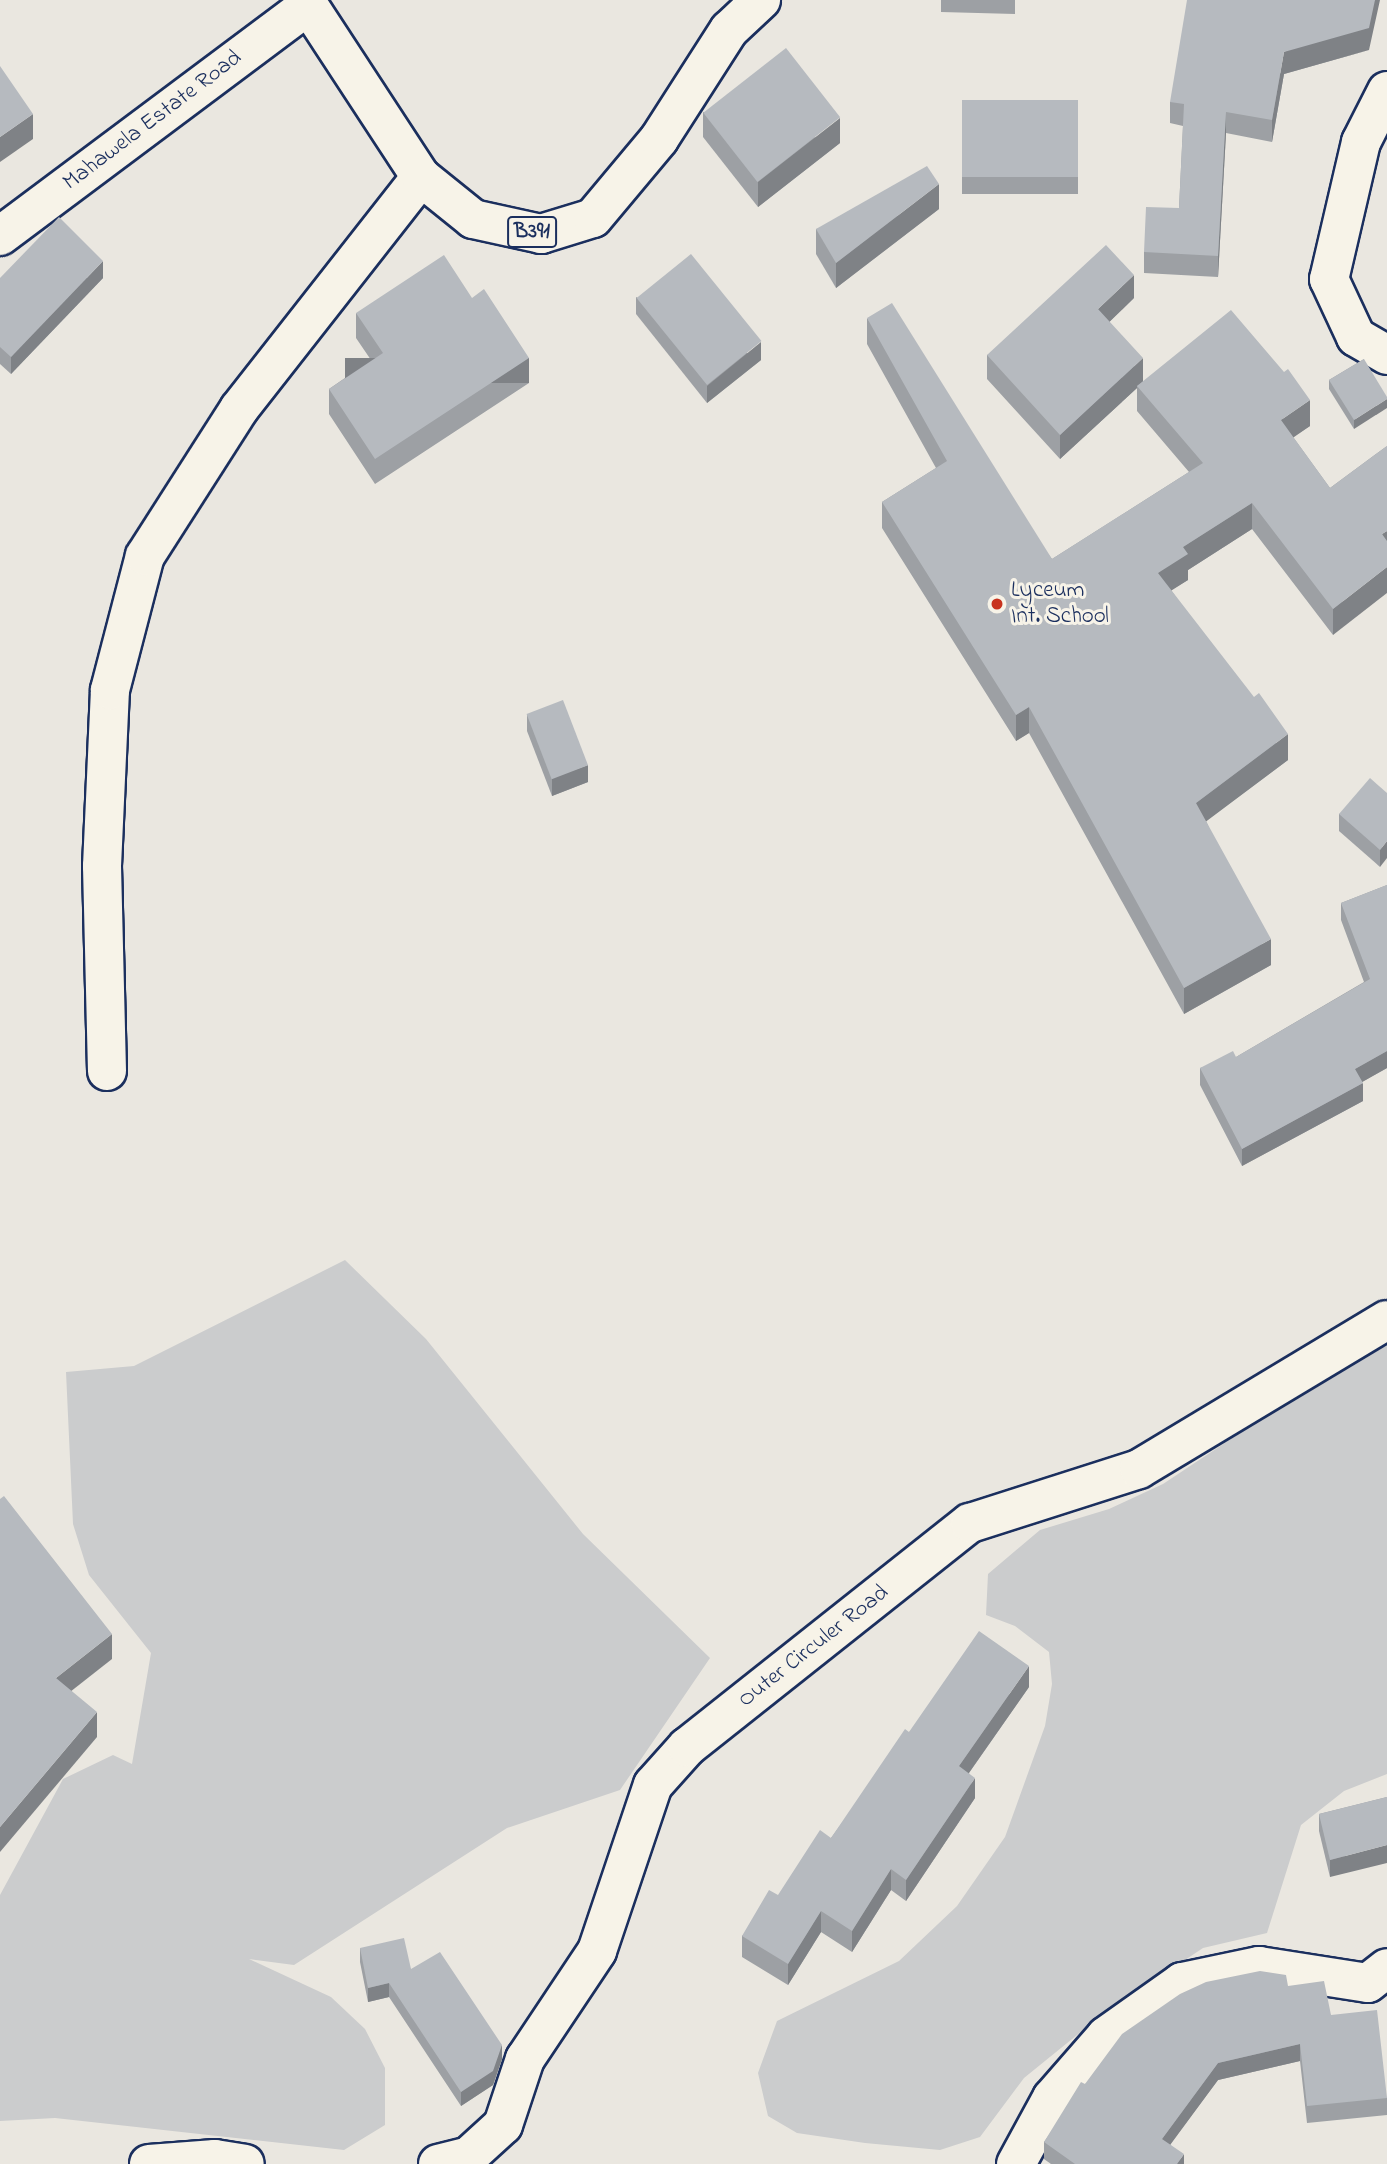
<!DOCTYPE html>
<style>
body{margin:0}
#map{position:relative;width:1387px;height:2164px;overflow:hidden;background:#eae7e0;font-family:"Indie Flower",sans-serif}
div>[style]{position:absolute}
.green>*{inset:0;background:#cbcccd}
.roads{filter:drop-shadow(2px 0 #1b2f5e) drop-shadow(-2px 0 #1b2f5e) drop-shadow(0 2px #1b2f5e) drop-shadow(0 -2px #1b2f5e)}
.minor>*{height:38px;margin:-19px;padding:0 19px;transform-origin:19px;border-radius:19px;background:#f7f3e8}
.tertiary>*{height:38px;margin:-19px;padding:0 19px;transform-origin:19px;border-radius:19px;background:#f7f3e8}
.primary>*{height:38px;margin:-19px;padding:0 19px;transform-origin:19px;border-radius:19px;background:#f7f3e8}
.wall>*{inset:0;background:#9da0a4;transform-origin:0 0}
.shaded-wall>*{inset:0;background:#7f8286;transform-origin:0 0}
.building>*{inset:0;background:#b6babf;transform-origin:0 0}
.dots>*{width:19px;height:19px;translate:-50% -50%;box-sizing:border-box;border:4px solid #f7f3e8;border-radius:50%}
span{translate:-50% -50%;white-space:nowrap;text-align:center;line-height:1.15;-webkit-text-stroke:6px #f7f3e8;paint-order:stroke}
.shield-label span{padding:2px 5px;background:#f7f3e8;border:2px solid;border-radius:5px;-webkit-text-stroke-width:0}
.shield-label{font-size:21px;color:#1b2f5e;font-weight:700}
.street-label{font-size:23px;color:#1b2f5e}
.poi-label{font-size:23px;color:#1b2f5e}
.left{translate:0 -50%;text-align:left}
</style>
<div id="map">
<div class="green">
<i style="clip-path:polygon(345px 1260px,426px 1339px,583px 1534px,710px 1658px,620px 1790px,507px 1828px,294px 1965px,249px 1959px,331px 1997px,365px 2029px,385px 2068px,385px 2125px,344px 2150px,55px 2118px,0 2121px,0 1895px,63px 1779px,113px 1755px,132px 1764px,151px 1653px,89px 1575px,73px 1524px,66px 1372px,134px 1366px)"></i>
<i style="clip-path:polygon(1387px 1346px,1387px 1774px,1344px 1791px,1301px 1825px,1267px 1933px,1203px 1948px,1098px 2018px,1024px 2078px,980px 2137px,940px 2150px,865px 2143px,797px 2133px,768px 2116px,758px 2073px,777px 2021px,899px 1961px,957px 1906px,1005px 1837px,1045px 1726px,1052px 1684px,1049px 1652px,1015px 1626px,986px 1615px,988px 1574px,1040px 1530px,1109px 1509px,1163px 1484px,1353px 1358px)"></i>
</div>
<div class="roads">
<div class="minor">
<i style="left:0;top:236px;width:382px;rotate:-36.8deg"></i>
<i style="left:107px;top:1071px;width:205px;rotate:-91.4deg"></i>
<i style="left:102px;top:866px;width:176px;rotate:-87.4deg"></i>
<i style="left:110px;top:690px;width:138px;rotate:-75.4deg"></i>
<i style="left:145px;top:556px;width:174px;rotate:-57.4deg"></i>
<i style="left:239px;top:409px;width:295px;rotate:-51.9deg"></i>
<i style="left:1016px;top:2164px;width:75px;rotate:-61.4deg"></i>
<i style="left:1052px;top:2098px;width:82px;rotate:-48.9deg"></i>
<i style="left:1106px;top:2036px;width:93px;rotate:-35.4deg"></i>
<i style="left:1182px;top:1982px;width:79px;rotate:-11.7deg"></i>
<i style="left:1259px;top:1966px;width:110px;rotate:8.9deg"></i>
<i style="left:1368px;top:1983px;width:24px;rotate:-38deg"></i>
</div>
<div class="tertiary">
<i style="left:1387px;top:91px;width:57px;rotate:117deg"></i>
<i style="left:1361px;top:142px;width:141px;rotate:103.1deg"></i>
<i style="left:1329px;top:279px;width:64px;rotate:65deg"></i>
<i style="left:1356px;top:337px;width:36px;rotate:30deg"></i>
<i style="left:149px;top:2164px;width:66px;rotate:-4.3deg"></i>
<i style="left:215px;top:2159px;width:30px;rotate:9deg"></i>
<i style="left:438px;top:2164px;width:32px;rotate:-14deg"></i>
<i style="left:469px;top:2156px;width:46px;rotate:-42.4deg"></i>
<i style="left:503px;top:2125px;width:70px;rotate:-71.6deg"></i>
<i style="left:525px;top:2059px;width:130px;rotate:-56.3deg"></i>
<i style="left:597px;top:1951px;width:175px;rotate:-71.4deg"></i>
<i style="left:653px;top:1785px;width:51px;rotate:-48.2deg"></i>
<i style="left:687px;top:1747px;width:361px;rotate:-38.4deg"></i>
<i style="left:970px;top:1523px;width:177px;rotate:-17.7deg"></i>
<i style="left:1139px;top:1469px;width:289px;rotate:-31deg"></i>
</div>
<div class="primary">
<i style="left:305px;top:0;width:212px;rotate:56.8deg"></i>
<i style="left:421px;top:177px;width:67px;rotate:38.9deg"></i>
<i style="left:473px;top:219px;width:70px;rotate:12.4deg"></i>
<i style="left:541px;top:234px;width:54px;rotate:-17.1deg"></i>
<i style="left:593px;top:218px;width:103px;rotate:-50.1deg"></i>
<i style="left:659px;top:139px;width:130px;rotate:-57.3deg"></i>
<i style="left:729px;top:30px;width:44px;rotate:-43.2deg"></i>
</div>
</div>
<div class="wall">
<i style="clip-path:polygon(941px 0,1015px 0,1015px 14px,941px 12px)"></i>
<i style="clip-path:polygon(1369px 50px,1284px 74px,1272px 142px,1226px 133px,1218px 277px,1144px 273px,1144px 252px,1179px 208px,1183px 126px,1170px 123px,1170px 102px)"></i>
<i style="left:962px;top:100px;width:116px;height:94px"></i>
<i style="clip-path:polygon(703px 112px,840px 143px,758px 207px,703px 137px)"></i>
<i style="clip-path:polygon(939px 209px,836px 288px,816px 254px,816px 229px)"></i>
<i style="clip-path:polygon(0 278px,103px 278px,11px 374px,0 364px)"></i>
<i style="clip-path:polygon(636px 297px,761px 360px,707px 403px,636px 314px)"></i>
<i style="clip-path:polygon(1134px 298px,1109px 322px,1143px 381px,1310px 426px,1293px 437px,1330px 488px,1387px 446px,1333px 635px,1252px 529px,1188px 570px,1188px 580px,1171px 590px,1288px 760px,1206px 821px,1271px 965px,1184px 1014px,1029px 733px,1016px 741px,882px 528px,882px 502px,936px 468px,867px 344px,867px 318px,1052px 559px,1189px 472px,1137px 411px,1137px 388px,1060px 459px,987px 379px,987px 355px)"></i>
<i style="clip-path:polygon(356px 313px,529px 383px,375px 484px,329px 414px,329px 389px,371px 360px,356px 338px)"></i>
<i style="clip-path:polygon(1364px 359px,1354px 429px,1329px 389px,1329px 380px)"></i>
<i style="clip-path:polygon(527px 714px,588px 782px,552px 796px,527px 731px)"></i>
<i style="clip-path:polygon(1387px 793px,1380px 867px,1339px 831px,1339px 814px)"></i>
<i style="clip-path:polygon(1387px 885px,1387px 1068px,1362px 1082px,1363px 1101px,1242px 1166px,1200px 1085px,1200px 1068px,1236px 1057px,1364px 982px,1341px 920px,1341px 903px)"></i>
<i style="clip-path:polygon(1029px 1687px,969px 1773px,975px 1798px,906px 1901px,891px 1890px,852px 1952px,821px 1932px,788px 1985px,742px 1957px,742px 1936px,831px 1838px,909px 1732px)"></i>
<i style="clip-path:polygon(1387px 1797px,1330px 1877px,1319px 1831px,1319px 1814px)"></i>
<i style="clip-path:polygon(360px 1948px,411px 1969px,502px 2059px,493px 2085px,461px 2106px,389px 1997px,368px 2002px,360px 1962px)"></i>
<i style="clip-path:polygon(1288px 1986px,1331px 2015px,1387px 2098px,1387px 2115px,1307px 2123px,1300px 2061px,1218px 2080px,1170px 2144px,1184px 2164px,1051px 2164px,1044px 2159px,1044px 2142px,1085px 2084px)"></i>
</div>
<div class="shaded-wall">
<i style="clip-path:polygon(1375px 0,1380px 0,1369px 50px,1284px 74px,1272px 142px,1272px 120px,1284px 52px)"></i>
<i style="clip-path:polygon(1226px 112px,1226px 133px,1218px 277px,1218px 256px)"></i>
<i style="clip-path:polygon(33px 114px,33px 139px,0 162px,0 137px)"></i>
<i style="clip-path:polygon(840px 118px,840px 143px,758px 207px,758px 182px)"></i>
<i style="clip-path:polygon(939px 184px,939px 209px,836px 288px,836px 263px)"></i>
<i style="clip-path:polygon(103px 261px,103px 278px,11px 374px,11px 357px)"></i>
<i style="clip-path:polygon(1134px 275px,1134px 298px,1098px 333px,1098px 309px)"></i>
<i style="clip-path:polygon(761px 342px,761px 360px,707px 403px,707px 386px)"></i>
<i style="left:529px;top:358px;width:25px;height:184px;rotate:90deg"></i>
<i style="clip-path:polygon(1143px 358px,1143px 382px,1137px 386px,1137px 388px,1060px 459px,1060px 435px)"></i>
<i style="clip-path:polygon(1387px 399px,1387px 408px,1354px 429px,1354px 420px)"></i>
<i style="clip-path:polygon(1310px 400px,1310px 426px,1281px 446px,1281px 420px)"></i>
<i style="clip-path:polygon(1252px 503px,1252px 529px,1188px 570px,1188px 580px,1158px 599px,1158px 573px,1183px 547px)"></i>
<i style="clip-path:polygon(1387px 531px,1387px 557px,1382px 534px)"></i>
<i style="clip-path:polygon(1387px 567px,1387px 593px,1333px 635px,1333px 609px)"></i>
<i style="clip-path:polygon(1029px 707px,1029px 733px,1016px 741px,1016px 715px)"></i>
<i style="clip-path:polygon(1288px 734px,1288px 760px,1196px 829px,1196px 803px)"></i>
<i style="clip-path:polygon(588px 765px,588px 782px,552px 796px,552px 778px)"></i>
<i style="clip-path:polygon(1387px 841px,1387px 858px,1380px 867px,1380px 850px)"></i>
<i style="clip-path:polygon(1271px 939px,1271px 965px,1184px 1014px,1184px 988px)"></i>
<i style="clip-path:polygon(1387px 1051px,1387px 1068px,1355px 1086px,1355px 1069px)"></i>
<i style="clip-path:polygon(1363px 1083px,1363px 1101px,1242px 1166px,1242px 1149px)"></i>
<i style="clip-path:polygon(112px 1634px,112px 1659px,56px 1703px,56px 1678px)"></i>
<i style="clip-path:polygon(1029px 1666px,1029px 1687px,959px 1787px,959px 1766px)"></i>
<i style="clip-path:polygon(97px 1712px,97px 1737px,0 1852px,0 1827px)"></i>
<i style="clip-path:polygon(975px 1778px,975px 1798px,906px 1901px,906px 1880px)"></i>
<i style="clip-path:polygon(1387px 1845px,1387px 1863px,1330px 1877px,1330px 1860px)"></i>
<i style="clip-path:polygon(891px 1869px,891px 1890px,852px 1952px,852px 1931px)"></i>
<i style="clip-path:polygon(821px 1911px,821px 1932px,788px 1985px,788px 1964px)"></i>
<i style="clip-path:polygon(389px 1983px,389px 1997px,368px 2002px,368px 1988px)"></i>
<i style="clip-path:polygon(1300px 2044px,1300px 2061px,1218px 2080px,1162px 2156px,1162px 2139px,1218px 2063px)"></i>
<i style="clip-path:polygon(502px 2045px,502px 2059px,493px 2085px,461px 2106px,461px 2092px)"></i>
<i style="clip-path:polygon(1184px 2154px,1184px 2164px,1177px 2164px)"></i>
</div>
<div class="building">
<i style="clip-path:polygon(1187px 0,1375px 0,1369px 28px,1284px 52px,1272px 120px,1226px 112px,1218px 256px,1144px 252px,1146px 207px,1179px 208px,1184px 104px,1170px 102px)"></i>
<i style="left:786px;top:48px;width:88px;height:105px;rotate:52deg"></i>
<i style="clip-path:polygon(0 66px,33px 114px,0 137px)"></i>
<i style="left:962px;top:100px;width:116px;height:77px"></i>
<i style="clip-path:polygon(927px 166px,939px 184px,836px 263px,816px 229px)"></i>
<i style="clip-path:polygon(59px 217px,103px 261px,11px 357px,0 347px,0 278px)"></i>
<i style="clip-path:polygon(1106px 245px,1134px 275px,1098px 309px,1143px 358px,1060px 435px,987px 355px)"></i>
<i style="left:691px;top:254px;width:112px;height:70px;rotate:51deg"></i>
<i style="clip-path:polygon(444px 255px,472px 298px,484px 289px,529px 358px,375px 459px,329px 389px,383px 353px,356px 313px)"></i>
<i style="clip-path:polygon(892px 303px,1052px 559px,1203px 463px,1137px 386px,1231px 310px,1284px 372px,1288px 369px,1310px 400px,1281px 420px,1330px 488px,1387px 446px,1387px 531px,1382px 534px,1387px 541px,1387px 567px,1333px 609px,1252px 503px,1183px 547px,1188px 554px,1158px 573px,1254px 697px,1259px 693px,1288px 734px,1196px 803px,1271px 939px,1184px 988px,1029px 707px,1016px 715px,882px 502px,947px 461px,867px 318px)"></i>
<i style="clip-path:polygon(1364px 359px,1387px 397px,1387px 399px,1354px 420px,1329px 380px)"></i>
<i style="left:563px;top:700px;width:70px;height:39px;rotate:69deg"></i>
<i style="clip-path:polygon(1370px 778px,1387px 793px,1387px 841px,1380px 850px,1339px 814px)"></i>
<i style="clip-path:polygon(1387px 885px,1387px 1051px,1355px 1069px,1363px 1083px,1242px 1149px,1200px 1068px,1233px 1051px,1236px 1057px,1370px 979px,1341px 903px)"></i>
<i style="clip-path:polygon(4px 1496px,112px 1634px,56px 1678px,97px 1712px,0 1827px,0 1499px)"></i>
<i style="clip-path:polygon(979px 1631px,1029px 1666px,959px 1766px,975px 1778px,906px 1880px,891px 1869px,852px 1931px,821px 1911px,788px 1964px,742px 1936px,769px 1890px,778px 1895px,820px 1830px,831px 1838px,905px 1729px,909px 1732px)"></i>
<i style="clip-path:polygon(1387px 1797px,1387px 1845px,1330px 1860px,1319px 1814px)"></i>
<i style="clip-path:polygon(404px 1938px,411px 1969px,440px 1952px,502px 2045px,493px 2071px,461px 2092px,389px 1983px,368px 1988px,360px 1948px)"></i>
<i style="clip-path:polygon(1260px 1971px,1286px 1975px,1288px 1986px,1324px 1981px,1331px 2015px,1377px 2010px,1387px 2098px,1307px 2106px,1300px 2044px,1218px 2063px,1162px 2139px,1184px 2154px,1177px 2164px,1075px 2164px,1044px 2142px,1081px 2082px,1085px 2084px,1122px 2034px,1180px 1994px,1206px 1982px)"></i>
</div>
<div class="dots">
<i style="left:997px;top:604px;background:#c8321e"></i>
</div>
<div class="shield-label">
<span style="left:532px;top:232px">B391</span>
</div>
<div class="street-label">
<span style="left:153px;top:121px;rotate:-37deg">Mahawela Estate Road</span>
<span style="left:814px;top:1647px;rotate:-38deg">Outer Circuler Road</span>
</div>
<div class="poi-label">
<span class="left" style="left:1011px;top:604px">Lyceum<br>Int. School</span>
</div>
</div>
